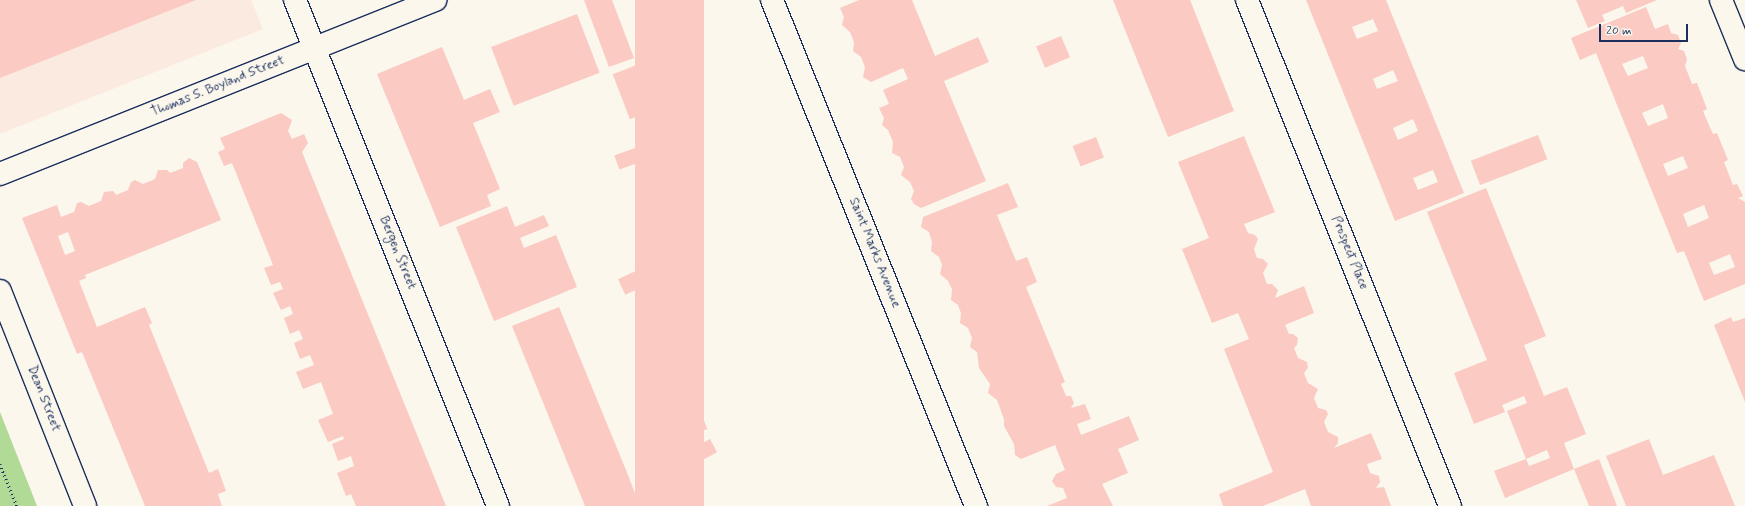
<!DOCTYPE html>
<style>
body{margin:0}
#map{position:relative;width:1745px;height:506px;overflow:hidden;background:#fbf7ec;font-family:Mynerve,sans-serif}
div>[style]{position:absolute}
.built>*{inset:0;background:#fbeae0}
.green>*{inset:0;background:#b1da97}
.building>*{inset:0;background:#facac3;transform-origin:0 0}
.path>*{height:2.5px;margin-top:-1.25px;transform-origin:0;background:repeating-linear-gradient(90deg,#1b2f5e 0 1px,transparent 0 4px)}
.roads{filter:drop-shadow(1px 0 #1b2f5e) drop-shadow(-1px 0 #1b2f5e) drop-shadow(0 1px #1b2f5e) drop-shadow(0 -1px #1b2f5e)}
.minor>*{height:22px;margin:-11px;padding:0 11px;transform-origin:11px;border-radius:11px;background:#fbf7ec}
span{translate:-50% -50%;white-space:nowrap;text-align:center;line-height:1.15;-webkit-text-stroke:4px #fbf7ec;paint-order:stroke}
.street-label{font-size:13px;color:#1b2f5e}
.scale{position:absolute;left:1599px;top:24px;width:89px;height:18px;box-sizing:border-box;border:2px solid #1b2f5e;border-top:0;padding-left:5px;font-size:12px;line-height:14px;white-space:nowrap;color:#1b2f5e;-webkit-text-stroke:3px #fbf7ec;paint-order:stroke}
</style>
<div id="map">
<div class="built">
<i style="clip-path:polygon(0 0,251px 0,263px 29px,0 134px)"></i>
</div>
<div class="green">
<i style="clip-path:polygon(0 412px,37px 506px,0 506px)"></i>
</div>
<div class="building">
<i style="clip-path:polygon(0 0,196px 0,0 78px)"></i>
<i style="clip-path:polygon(584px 0,612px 0,634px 58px,609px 67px)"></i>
<i style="left:635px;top:0;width:69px;height:546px"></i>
<i style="clip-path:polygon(859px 0,912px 0,935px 56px,978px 37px,989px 62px,944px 81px,986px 181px,921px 208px,914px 204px,911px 199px,914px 191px,910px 182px,901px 175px,904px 167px,900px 157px,892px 153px,893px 142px,888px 130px,882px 125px,884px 118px,879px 108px,889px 104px,883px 90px,908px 79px,903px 68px,871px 82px,863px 77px,865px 67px,861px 57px,853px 51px,854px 42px,850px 32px,842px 25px,844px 17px,840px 8px)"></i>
<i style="clip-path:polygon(1113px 0,1190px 0,1234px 111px,1168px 137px)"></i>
<i style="clip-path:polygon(evenodd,1306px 0,1386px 0,1464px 193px,1395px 221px,1306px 0,1373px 19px,1378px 31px,1357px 39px,1352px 27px,1373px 19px,1306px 0,1393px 70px,1398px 81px,1377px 89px,1373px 79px,1393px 70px,1306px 0,1413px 119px,1418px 131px,1398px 140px,1393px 128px,1413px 119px,1306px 0,1433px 170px,1438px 182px,1418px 190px,1413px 178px,1433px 170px)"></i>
<i style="clip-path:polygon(1576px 0,1657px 0,1626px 13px,1623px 6px,1602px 15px,1605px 21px,1588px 28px)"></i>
<i style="clip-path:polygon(evenodd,1646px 7px,1655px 29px,1668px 24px,1671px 33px,1678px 35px,1681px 43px,1678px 49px,1684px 51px,1687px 59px,1685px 66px,1692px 84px,1697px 83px,1707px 109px,1703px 111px,1708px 123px,1713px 134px,1717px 133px,1728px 160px,1724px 162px,1733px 185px,1737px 184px,1743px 196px,1738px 198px,1745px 202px,1745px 284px,1704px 301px,1684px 251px,1677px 253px,1596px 53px,1580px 60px,1571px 38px,1646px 7px,1643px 56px,1648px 68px,1628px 76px,1622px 64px,1643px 56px,1646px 7px,1663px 104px,1668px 118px,1648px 126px,1642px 113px,1663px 104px,1646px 7px,1683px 156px,1688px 168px,1668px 176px,1663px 164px,1683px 156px,1646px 7px,1704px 205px,1709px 218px,1688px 227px,1683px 214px,1704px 205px,1646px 7px,1730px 254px,1735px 267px,1714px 275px,1709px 263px,1730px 254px)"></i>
<i style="left:577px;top:14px;width:63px;height:92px;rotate:69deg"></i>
<i style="left:1061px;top:36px;width:23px;height:27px;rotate:67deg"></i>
<i style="clip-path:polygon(442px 47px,464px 100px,490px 89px,500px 112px,473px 123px,500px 189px,487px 195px,491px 206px,440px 227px,377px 74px)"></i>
<i style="left:637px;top:65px;width:48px;height:26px;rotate:69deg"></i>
<i style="clip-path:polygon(281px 113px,292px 120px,288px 131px,292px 139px,304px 134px,308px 143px,302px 152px,306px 162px,446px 506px,356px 506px,351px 494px,346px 496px,337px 473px,354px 466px,351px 456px,338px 461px,332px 444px,344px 439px,343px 436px,328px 442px,318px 420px,333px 414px,321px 382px,303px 389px,296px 372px,314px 365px,310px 355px,300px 359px,294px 343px,303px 339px,299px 330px,290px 334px,284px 318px,293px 314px,290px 306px,281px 310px,273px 293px,283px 289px,280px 282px,271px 285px,264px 268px,273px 265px,232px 163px,224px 166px,218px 152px,225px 149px,220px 138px)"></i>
<i style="left:1538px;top:135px;width:26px;height:72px;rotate:69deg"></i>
<i style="clip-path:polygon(1244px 136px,1275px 212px,1244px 224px,1248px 233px,1255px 235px,1258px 239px,1254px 249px,1257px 258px,1263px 259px,1268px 264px,1263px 273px,1267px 284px,1272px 284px,1278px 290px,1275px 298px,1304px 286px,1314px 313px,1285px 325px,1289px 334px,1293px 334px,1298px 338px,1297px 345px,1294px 348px,1298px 358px,1307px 362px,1308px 368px,1304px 373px,1308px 383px,1318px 389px,1314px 398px,1318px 408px,1326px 410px,1328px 414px,1324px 422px,1328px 432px,1338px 437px,1338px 443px,1334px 448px,1371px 433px,1382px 459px,1367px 464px,1370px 473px,1379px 476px,1380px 482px,1376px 488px,1384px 487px,1391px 506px,1311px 506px,1305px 489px,1263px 506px,1223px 506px,1219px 494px,1273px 472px,1224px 349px,1249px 339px,1238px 313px,1212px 323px,1182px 249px,1209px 238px,1178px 162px)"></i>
<i style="left:1096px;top:137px;width:22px;height:25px;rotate:69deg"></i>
<i style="left:635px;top:148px;width:15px;height:22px;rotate:70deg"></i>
<i style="clip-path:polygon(evenodd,189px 158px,197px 162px,221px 220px,85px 275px,86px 278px,79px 281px,97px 327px,145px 307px,152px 323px,149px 325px,209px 473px,218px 469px,226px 491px,218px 494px,222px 506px,145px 506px,82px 352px,77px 354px,22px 218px,57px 205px,61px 217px,74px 212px,77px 203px,81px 202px,89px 206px,101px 201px,104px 192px,113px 191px,116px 195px,128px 190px,131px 182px,135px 180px,143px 184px,155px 179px,158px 170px,167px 170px,170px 173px,183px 168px,183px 163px,189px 158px,68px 232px,75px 251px,65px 255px,58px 236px,68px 232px)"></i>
<i style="clip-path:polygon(1008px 183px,1018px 207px,997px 215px,1016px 261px,1027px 257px,1037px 282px,1026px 287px,1065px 382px,1061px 384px,1066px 396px,1071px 396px,1074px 403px,1071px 408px,1085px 404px,1091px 419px,1077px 424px,1081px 435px,1129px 416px,1139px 440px,1118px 449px,1128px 473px,1102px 484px,1113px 506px,1047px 506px,1067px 498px,1063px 488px,1056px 487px,1052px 481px,1056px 474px,1065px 470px,1055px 445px,1021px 459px,1015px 455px,1014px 444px,1004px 426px,1004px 419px,997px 400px,988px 393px,990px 384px,979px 368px,977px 352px,970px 347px,972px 338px,968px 328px,960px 323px,961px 313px,958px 305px,951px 300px,952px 289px,948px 281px,940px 274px,942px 265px,939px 257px,931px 251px,932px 242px,929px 232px,921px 227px,923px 217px)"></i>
<i style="clip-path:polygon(evenodd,1486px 188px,1546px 336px,1524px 345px,1544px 396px,1567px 387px,1586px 434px,1564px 443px,1574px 469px,1505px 498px,1494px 471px,1526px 459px,1507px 411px,1527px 403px,1524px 396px,1502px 405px,1505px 412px,1474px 424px,1454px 373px,1487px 360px,1427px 212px,1486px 188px,1547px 450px,1550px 458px,1529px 466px,1526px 459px,1547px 450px)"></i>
<i style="clip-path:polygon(507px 206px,515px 227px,544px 215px,549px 226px,520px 238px,524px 248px,556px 235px,577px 287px,494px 321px,456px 227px)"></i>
<i style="left:638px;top:270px;width:17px;height:22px;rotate:65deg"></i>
<i style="clip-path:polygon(559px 307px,628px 475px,639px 504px,634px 506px,585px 506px,512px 326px)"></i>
<i style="clip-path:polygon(1731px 317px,1733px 322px,1745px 318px,1745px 402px,1714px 325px)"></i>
<i style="left:702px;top:415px;width:15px;height:18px;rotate:70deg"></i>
<i style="left:710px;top:439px;width:15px;height:16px;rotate:62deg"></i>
<i style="clip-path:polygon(1649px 439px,1663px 475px,1714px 455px,1735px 506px,1626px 506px,1606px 456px)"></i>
<i style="clip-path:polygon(1599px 459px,1617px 506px,1589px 506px,1574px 469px)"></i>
</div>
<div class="path">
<i style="left:0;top:464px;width:45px;rotate:68deg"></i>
</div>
<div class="roads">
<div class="minor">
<i style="left:295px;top:0;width:545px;rotate:68.14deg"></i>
<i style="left:772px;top:0;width:546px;rotate:68.04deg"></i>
<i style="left:1247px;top:0;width:545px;rotate:68.14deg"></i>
<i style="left:1721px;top:0;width:64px;rotate:67.9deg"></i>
<i style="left:0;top:174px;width:469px;rotate:-21.8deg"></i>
<i style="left:0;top:291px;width:231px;rotate:68.4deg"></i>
</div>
</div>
<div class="street-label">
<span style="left:218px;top:87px;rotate:-22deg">Thomas S. Boyland Street</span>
<span style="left:397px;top:253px;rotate:68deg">Bergen Street</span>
<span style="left:874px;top:253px;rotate:68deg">Saint Marks Avenue</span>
<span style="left:1349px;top:253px;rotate:68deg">Prospect Place</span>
<span style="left:43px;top:399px;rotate:68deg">Dean Street</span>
</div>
<div class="scale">20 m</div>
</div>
